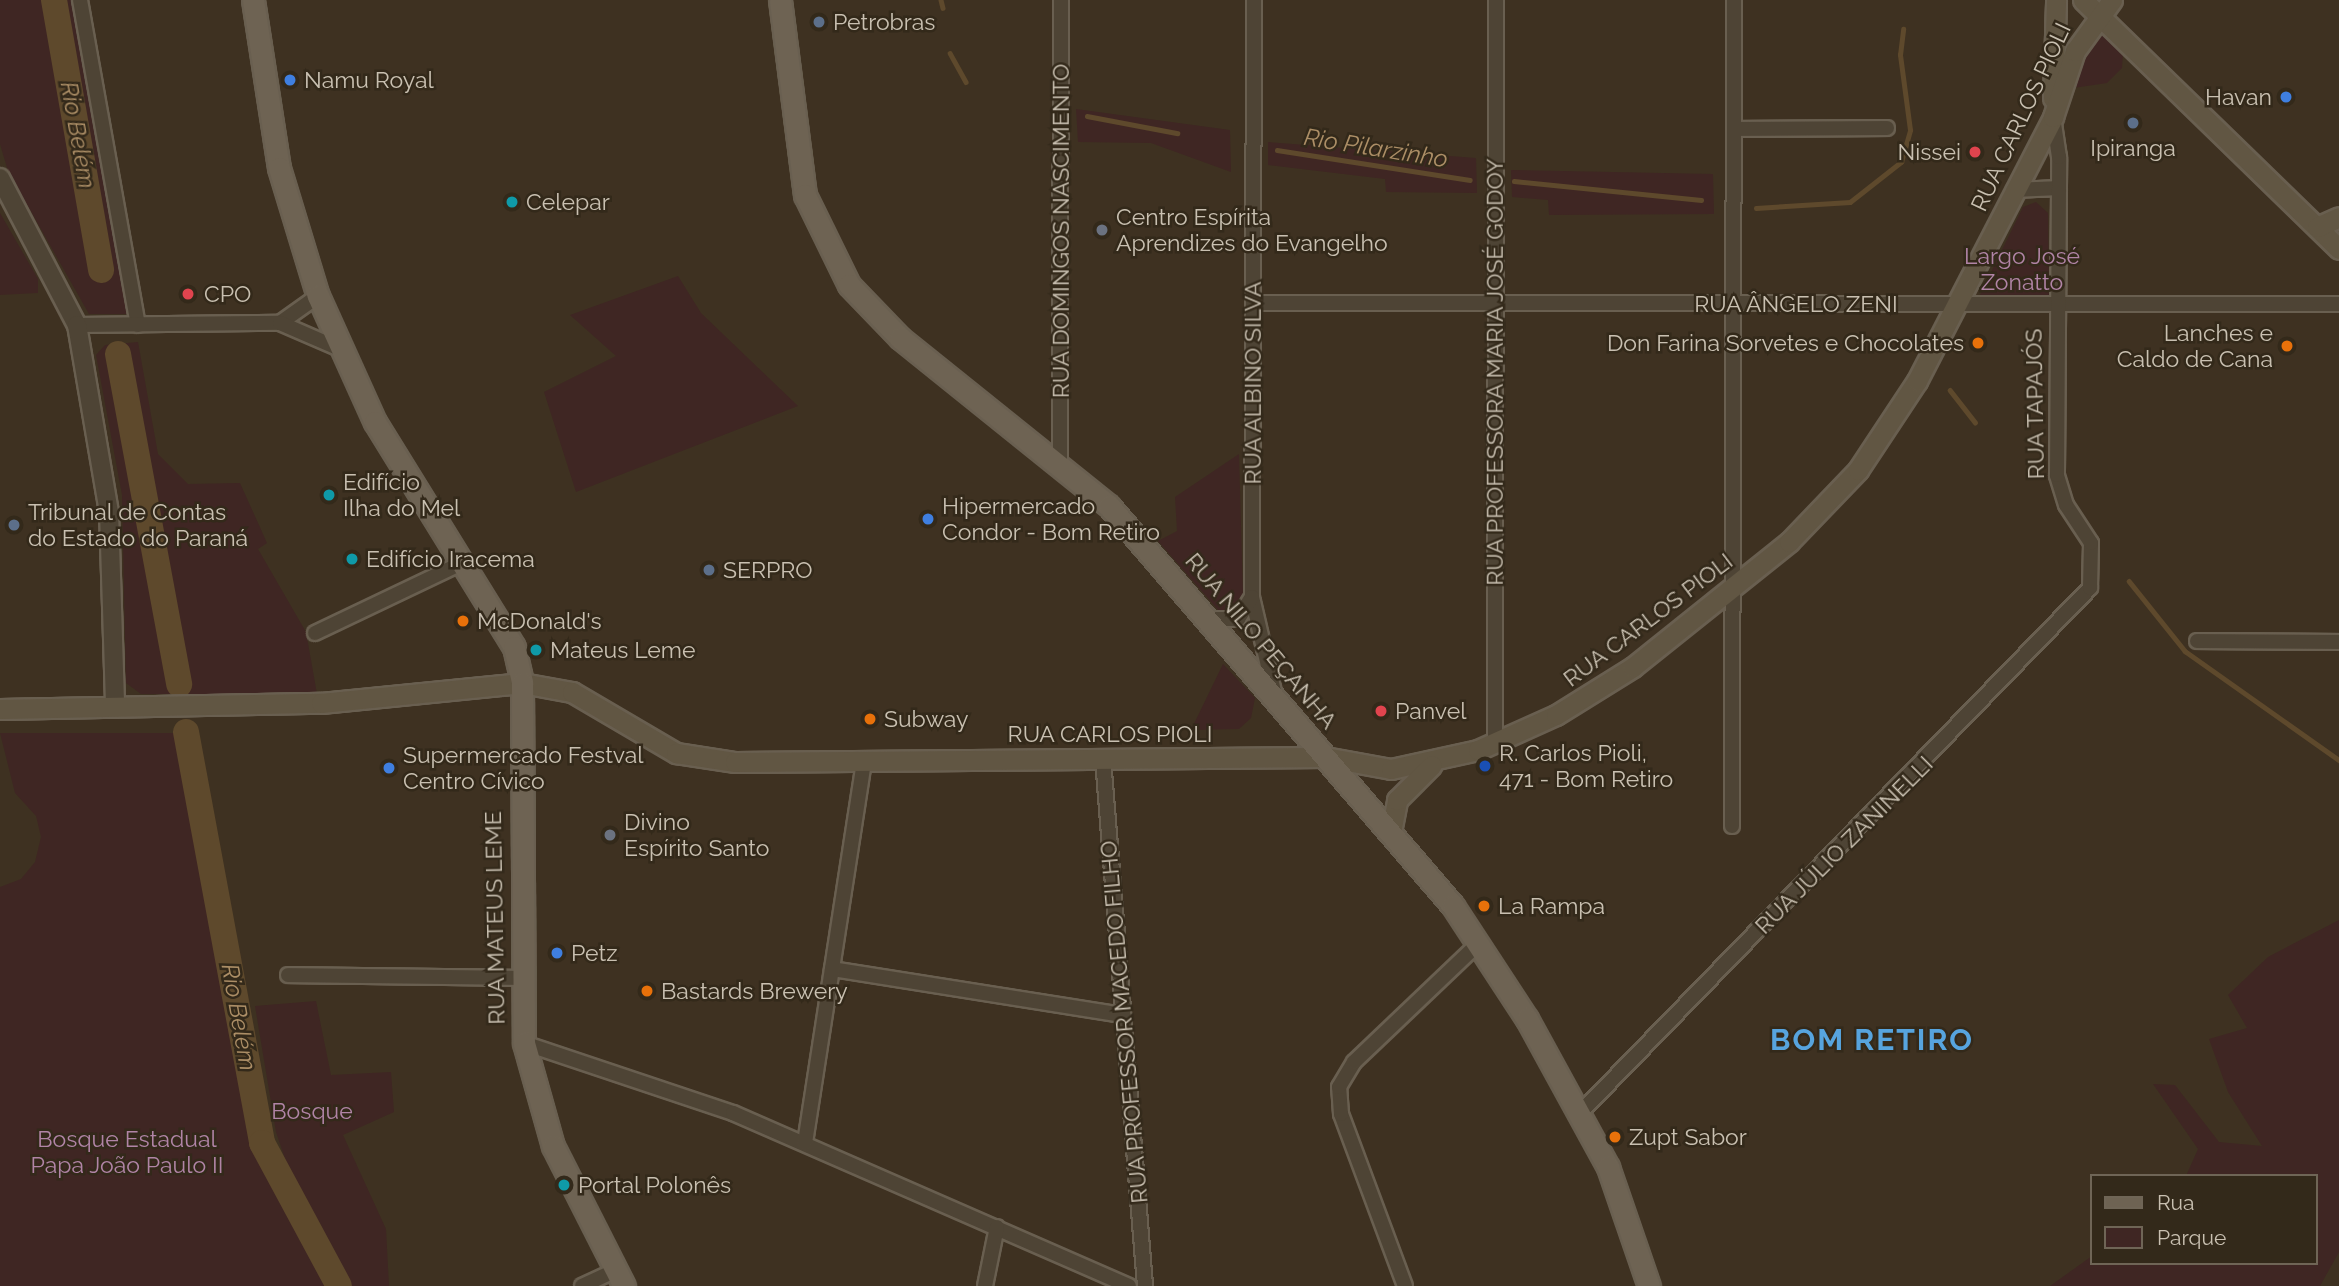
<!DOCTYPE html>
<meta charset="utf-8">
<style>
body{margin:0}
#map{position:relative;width:2339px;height:1286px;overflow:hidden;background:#3e3121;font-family:Raleway,sans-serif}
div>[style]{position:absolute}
.green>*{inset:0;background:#3f2623}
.stream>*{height:4.5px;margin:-2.25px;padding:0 2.25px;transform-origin:2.25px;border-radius:2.25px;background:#5e492c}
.river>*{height:26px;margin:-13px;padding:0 13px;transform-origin:13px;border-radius:13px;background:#5e492c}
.roads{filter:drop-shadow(2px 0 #695f50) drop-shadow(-2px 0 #695f50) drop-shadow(0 2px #695f50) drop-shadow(0 -2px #695f50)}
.minor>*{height:14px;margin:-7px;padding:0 7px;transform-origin:7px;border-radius:7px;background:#4e4435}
.tertiary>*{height:18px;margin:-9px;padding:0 9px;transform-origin:9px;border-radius:9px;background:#4e4435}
.secondary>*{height:19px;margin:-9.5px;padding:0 9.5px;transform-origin:9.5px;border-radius:9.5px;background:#615643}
.primary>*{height:21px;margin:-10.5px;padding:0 10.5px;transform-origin:10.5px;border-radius:10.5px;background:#6e6353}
.dots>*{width:19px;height:19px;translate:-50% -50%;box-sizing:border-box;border:4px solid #33291a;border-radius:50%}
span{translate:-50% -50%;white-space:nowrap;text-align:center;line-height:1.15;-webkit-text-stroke:5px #33291a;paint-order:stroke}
.poi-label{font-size:23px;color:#c9c0b1}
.left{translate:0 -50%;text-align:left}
.right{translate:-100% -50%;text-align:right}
.street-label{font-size:23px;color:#c9c0b1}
.park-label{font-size:23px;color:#b184a6}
.water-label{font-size:24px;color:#ac8e66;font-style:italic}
.district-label{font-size:30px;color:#57a4de;font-weight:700;letter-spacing:2px}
.legend{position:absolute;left:2090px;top:1174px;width:228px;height:91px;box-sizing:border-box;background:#33291a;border:2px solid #6f6556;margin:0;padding:9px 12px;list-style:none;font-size:21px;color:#c9c0b1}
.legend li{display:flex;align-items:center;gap:14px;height:35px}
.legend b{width:35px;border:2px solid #6f6556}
</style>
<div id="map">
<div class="green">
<i style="clip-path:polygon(0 0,73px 0,130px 314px,89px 314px,8px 171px,0 144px)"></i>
<i style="clip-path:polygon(2097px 27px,2123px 52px,2122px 68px,2107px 83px,2073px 88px)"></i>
<i style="clip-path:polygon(1076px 109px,1230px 130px,1231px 172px,1151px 143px,1078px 142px)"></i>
<i style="clip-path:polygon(1268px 142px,1476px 158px,1477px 193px,1386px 192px,1385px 179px,1268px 165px)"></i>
<i style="clip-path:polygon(1511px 170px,1713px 174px,1714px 214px,1549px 215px,1548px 200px,1512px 197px)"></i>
<i style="clip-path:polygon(2036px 202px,2048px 213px,2049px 297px,1979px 297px,2023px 207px)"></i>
<i style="clip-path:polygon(0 213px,38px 279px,38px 293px,0 295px)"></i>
<i style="clip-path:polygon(678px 276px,701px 313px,798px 406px,576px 492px,544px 392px,616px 356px,570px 315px)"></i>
<i style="clip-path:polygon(138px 342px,158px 454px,188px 484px,240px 483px,267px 543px,258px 549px,306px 632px,317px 694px,141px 694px,126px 683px,122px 495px,96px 355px,105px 345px)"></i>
<i style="clip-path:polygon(1239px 454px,1243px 597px,1232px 613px,1220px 612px,1158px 541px,1177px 531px,1175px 497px)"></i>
<i style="clip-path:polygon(1223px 664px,1255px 698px,1251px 718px,1239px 729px,1191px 730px)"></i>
<i style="clip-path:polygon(0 733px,180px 733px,253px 1138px,332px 1286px,0 1286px,0 887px,21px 879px,35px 862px,41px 837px,36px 816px,15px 793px)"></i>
<i style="clip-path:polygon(2339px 920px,2339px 1252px,2320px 1286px,2050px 1286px,2092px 1256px,2092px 1263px,2316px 1263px,2316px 1176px,2186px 1176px,2198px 1149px,2153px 1084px,2175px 1085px,2219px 1142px,2262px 1146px,2228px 1092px,2209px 1039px,2247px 1028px,2228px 995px,2268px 957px)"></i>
<i style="clip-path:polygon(316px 1001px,331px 1075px,391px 1072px,394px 1112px,343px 1135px,386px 1229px,389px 1286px,348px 1286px,298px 1197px,276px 1132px,255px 1006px)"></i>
</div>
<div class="stream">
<i style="left:941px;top:0;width:8px;rotate:76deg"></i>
<i style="left:950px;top:53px;width:33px;rotate:61deg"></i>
<i style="left:1087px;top:116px;width:92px;rotate:10.7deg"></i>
<i style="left:1277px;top:150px;width:195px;rotate:8.8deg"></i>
<i style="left:1514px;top:181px;width:188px;rotate:5.8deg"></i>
<i style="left:1756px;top:208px;width:94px;rotate:-3.7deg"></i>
<i style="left:1850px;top:202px;width:65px;rotate:-38.1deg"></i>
<i style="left:1901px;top:162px;width:33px;rotate:-74deg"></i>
<i style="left:1910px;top:130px;width:76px;rotate:-97.6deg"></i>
<i style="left:1900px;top:55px;width:26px;rotate:-83deg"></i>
<i style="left:1950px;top:390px;width:41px;rotate:52deg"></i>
<i style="left:2129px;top:581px;width:90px;rotate:51.3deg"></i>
<i style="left:2185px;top:651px;width:189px;rotate:35.3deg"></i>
</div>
<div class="river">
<i style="left:54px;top:0;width:274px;rotate:80.1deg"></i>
<i style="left:118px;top:354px;width:336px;rotate:79.5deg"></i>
<i style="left:186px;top:732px;width:418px;rotate:79.5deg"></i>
<i style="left:262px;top:1143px;width:162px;rotate:61.7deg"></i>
</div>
<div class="roads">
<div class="minor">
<i style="left:80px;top:0;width:330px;rotate:79.9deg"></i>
<i style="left:1254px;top:0;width:597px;rotate:90.19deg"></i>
<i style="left:1252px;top:597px;width:102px;rotate:76.9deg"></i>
<i style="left:1734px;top:129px;width:153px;rotate:-0.4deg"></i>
<i style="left:2014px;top:190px;width:45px;rotate:-2.5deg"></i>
<i style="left:1253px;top:303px;width:1086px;rotate:0.05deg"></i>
<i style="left:280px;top:323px;width:47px;rotate:-35.4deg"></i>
<i style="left:77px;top:325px;width:203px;rotate:-0.6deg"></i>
<i style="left:280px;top:323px;width:65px;rotate:23.4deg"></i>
<i style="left:1060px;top:463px;width:463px;rotate:-89.9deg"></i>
<i style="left:1209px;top:619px;width:29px"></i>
<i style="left:1238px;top:619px;width:26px;rotate:-58deg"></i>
<i style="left:315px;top:633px;width:165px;rotate:-25.5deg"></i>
<i style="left:2197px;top:641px;width:142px;rotate:0.4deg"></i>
<i style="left:1495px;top:743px;width:743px;rotate:-89.92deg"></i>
<i style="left:1103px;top:759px;width:529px;rotate:85.44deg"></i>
<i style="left:1732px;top:826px;width:826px;rotate:-89.86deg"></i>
<i style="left:832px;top:969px;width:295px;rotate:9deg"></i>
<i style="left:288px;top:975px;width:231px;rotate:0.7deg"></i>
<i style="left:524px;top:1043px;width:220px;rotate:18.5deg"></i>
<i style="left:733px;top:1113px;width:432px;rotate:23.6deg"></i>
<i style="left:1580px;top:1113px;width:732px;rotate:-45.83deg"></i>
<i style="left:2090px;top:588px;width:45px;rotate:-88.7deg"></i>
<i style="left:2091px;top:543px;width:45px;rotate:-123.3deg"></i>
<i style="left:2066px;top:505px;width:31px;rotate:-107deg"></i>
<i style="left:2057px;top:475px;width:318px;rotate:-89.6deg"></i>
<i style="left:2059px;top:157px;width:40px;rotate:-98.5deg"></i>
<i style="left:805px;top:1143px;width:387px;rotate:-81.2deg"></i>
<i style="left:582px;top:1286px;width:38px;rotate:-25deg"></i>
<i style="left:985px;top:1286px;width:60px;rotate:-78.5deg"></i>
<i style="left:1405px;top:1286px;width:184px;rotate:-110.4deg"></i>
<i style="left:1341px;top:1114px;width:27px;rotate:-94deg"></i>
<i style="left:1339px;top:1087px;width:29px;rotate:-59deg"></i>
<i style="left:1354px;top:1062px;width:173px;rotate:-43.6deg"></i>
</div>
<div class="tertiary">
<i style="left:0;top:178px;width:166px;rotate:62.4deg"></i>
<i style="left:77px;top:325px;width:190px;rotate:80.3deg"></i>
<i style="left:109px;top:512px;width:195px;rotate:88.2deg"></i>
</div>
<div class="secondary">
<i style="left:2083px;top:0;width:357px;rotate:44.2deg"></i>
<i style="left:2053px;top:98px;width:98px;rotate:-88.2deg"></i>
<i style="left:2317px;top:227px;width:24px;rotate:-24deg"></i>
<i style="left:0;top:709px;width:321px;rotate:-1.1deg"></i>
<i style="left:321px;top:703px;width:202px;rotate:-5.7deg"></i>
<i style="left:522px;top:683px;width:51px;rotate:10.2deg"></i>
<i style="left:572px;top:692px;width:121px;rotate:30.4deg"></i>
<i style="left:676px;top:753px;width:60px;rotate:8.7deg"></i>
<i style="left:735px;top:762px;width:590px;rotate:-0.49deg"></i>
<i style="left:1325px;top:757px;width:67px;rotate:10.3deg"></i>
<i style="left:1391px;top:769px;width:89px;rotate:-12.3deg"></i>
<i style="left:1478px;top:750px;width:85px;rotate:-24.2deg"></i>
<i style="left:1556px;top:715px;width:91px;rotate:-31.9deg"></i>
<i style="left:1633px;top:667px;width:200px;rotate:-38.7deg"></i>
<i style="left:1789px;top:542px;width:100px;rotate:-46.2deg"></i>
<i style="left:1858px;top:470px;width:107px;rotate:-56.5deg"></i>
<i style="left:1917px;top:381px;width:297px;rotate:-62.7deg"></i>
<i style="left:2053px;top:117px;width:70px;rotate:-71.6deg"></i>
<i style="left:2075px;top:51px;width:63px;rotate:-54deg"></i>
<i style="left:1391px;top:832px;width:33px;rotate:-79deg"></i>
<i style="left:1397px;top:800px;width:49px;rotate:-45deg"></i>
</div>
<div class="primary">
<i style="left:253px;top:0;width:170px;rotate:81.2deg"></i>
<i style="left:279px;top:168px;width:134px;rotate:73.1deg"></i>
<i style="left:318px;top:296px;width:138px;rotate:65.7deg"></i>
<i style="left:375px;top:422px;width:264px;rotate:58.3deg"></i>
<i style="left:514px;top:647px;width:37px;rotate:77deg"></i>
<i style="left:522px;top:683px;width:360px;rotate:89.7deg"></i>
<i style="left:524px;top:1043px;width:107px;rotate:74.3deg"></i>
<i style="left:553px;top:1146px;width:157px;rotate:63.1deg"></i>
<i style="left:780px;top:0;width:197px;rotate:82.7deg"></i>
<i style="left:805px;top:195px;width:100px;rotate:63.9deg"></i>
<i style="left:849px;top:285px;width:74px;rotate:46.1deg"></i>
<i style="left:900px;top:338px;width:268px;rotate:38.8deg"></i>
<i style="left:1109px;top:506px;width:528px;rotate:49.3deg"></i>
<i style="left:1453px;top:906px;width:135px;rotate:56.8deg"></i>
<i style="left:1527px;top:1019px;width:169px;rotate:61.3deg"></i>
<i style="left:1608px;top:1167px;width:126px;rotate:71deg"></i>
</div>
</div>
<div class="dots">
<i style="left:819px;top:22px;background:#5c6f8a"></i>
<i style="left:290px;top:80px;background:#3f7fe0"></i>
<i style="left:2286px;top:97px;background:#3f7fe0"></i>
<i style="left:2133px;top:123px;background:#5c6f8a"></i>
<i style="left:1975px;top:152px;background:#e0444e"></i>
<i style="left:512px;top:202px;background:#0f9aa8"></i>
<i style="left:1102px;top:230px;background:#6b7280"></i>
<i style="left:188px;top:294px;background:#e0444e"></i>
<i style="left:1978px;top:343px;background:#e8710a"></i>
<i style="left:2287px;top:346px;background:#e8710a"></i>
<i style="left:329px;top:495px;background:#0f9aa8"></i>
<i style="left:928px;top:519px;background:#3f7fe0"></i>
<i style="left:14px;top:525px;background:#5c6f8a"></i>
<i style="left:352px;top:559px;background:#0f9aa8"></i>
<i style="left:709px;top:570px;background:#5c6f8a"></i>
<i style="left:463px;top:621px;background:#e8710a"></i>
<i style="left:536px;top:650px;background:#0f9aa8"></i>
<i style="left:1381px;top:711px;background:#e0444e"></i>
<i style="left:870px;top:719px;background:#e8710a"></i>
<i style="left:1485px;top:766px;background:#1a4fb4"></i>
<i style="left:389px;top:768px;background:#3f7fe0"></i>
<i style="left:610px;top:835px;background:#6b7280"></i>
<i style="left:1484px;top:906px;background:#e8710a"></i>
<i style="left:557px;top:953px;background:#3f7fe0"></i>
<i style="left:647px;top:991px;background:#e8710a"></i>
<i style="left:1615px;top:1137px;background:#e8710a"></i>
<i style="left:564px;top:1185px;background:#0f9aa8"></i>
</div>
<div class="poi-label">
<span class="left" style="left:833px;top:22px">Petrobras</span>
<span class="left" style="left:304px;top:80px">Namu Royal</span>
<span class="right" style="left:2272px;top:97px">Havan</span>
<span style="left:2133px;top:148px">Ipiranga</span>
<span class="right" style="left:1961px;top:152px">Nissei</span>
<span class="left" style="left:526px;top:202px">Celepar</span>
<span class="left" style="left:1116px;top:230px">Centro Espírita<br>Aprendizes do Evangelho</span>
<span class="left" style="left:204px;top:294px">CPO</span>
<span class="right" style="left:2273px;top:346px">Lanches e<br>Caldo de Cana</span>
<span class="right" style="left:1964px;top:343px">Don Farina Sorvetes e Chocolates</span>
<span class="left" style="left:343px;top:495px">Edifício<br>Ilha do Mel</span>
<span class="left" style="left:942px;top:519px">Hipermercado<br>Condor - Bom Retiro</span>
<span class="left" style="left:28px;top:525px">Tribunal de Contas<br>do Estado do Paraná</span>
<span class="left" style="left:366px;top:559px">Edifício Iracema</span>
<span class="left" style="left:723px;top:570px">SERPRO</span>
<span class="left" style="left:477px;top:621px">McDonald's</span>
<span class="left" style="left:550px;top:650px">Mateus Leme</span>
<span class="left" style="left:1395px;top:711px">Panvel</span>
<span class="left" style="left:884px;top:719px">Subway</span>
<span class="left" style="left:1499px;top:766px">R. Carlos Pioli,<br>471 - Bom Retiro</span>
<span class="left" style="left:403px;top:768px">Supermercado Festval<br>Centro Cívico</span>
<span class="left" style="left:624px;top:835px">Divino<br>Espírito Santo</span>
<span class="left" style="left:1498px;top:906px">La Rampa</span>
<span class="left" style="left:571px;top:953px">Petz</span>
<span class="left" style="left:661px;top:991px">Bastards Brewery</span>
<span class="left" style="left:1629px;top:1137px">Zupt Sabor</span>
<span class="left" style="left:578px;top:1185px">Portal Polonês</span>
</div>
<div class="street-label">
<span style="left:2021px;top:117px;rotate:-65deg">RUA CARLOS PIOLI</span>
<span style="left:1061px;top:231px;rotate:-90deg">RUA DOMINGOS NASCIMENTO</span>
<span style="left:1796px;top:304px">RUA ÂNGELO ZENI</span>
<span style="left:1495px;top:372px;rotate:-90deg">RUA PROFESSORA MARIA JOSÉ GODOY</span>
<span style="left:1253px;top:383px;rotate:-90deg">RUA ALBINO SILVA</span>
<span style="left:2035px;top:404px;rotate:-91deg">RUA TAPAJÓS</span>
<span style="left:1648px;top:620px;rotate:-37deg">RUA CARLOS PIOLI</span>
<span style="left:1261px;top:641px;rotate:50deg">RUA NILO PEÇANHA</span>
<span style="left:1110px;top:734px">RUA CARLOS PIOLI</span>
<span style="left:1844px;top:845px;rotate:-45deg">RUA JÚLIO ZANINELLI</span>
<span style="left:495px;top:918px;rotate:-91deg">RUA MATEUS LEME</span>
<span style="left:1124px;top:1022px;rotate:-95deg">RUA PROFESSOR MACEDO FILHO</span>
</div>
<div class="park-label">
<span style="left:2022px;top:269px">Largo José<br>Zonatto</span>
<span style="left:312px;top:1111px">Bosque</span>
<span style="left:127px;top:1152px">Bosque Estadual<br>Papa João Paulo II</span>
</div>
<div class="water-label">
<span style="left:78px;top:135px;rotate:80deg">Rio Belém</span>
<span style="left:1376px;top:148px;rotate:9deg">Rio Pilarzinho</span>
<span style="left:239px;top:1017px;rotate:80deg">Rio Belém</span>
</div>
<div class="district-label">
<span style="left:1872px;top:1040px">BOM RETIRO</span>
</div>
<ul class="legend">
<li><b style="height:9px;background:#6e6353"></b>Rua</li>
<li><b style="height:19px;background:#3f2623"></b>Parque</li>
</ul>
</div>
